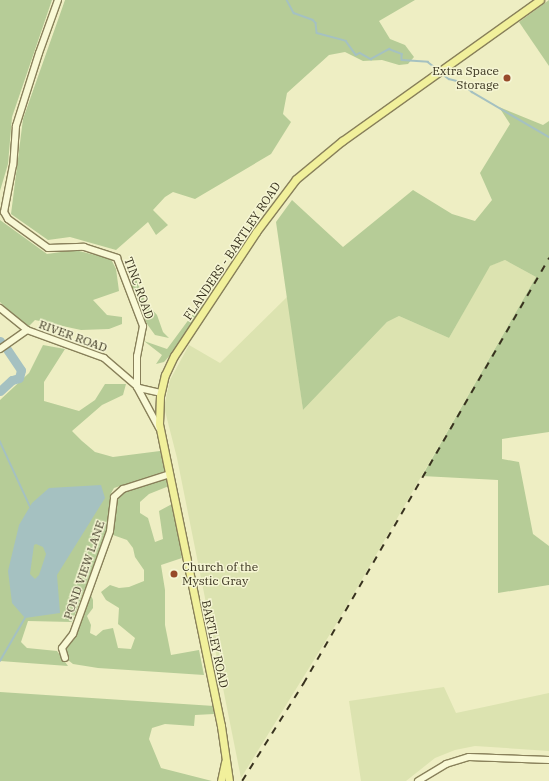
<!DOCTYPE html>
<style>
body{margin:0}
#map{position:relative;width:549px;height:781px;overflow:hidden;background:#eeeec3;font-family:"IBM Plex Serif",serif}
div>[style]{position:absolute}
.farmland>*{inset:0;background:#dce3b0}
.green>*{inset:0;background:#b6cc97}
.water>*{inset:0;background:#a5c1c1}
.stream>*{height:1.5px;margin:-0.75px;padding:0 0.75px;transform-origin:0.75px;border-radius:0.75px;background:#a5c1c1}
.river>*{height:9px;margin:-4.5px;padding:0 4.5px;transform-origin:4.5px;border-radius:4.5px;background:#a5c1c1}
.roads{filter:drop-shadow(1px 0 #88805a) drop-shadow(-1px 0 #88805a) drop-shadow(0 1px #88805a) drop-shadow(0 -1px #88805a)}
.minor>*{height:6px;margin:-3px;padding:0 3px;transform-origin:3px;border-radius:3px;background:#f9f9d6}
.major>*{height:7px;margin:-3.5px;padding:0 3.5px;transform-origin:3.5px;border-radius:3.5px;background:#f1f09b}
.rail>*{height:1.5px;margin-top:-0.75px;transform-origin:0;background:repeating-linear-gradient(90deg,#38321e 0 7px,transparent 0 14px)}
.dots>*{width:11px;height:11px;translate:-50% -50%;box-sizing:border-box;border:2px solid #f5f5d3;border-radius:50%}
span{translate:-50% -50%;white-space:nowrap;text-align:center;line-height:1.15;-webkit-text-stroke:3px #f5f5d3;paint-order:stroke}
.poi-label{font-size:12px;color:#38321e}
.right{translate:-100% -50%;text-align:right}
.left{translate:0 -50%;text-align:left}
.street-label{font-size:12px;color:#38321e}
</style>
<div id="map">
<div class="farmland">
<i style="clip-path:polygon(505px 260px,536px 277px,338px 621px,241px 778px,177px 458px,164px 407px,170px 380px,189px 345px,220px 363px,288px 296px,303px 410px,387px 322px,399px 316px,449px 338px,489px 266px)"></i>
<i style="clip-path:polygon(444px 687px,456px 713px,549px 693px,549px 751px,475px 746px,455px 750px,435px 758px,406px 781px,361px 781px,349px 701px)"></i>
</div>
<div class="green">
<i style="clip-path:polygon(0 0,52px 0,12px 117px,8px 164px,0 191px)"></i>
<i style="clip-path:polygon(65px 0,415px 0,379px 21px,390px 39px,405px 45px,414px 57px,408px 64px,399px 65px,382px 60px,363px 61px,345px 52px,329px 55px,287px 93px,283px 114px,291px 122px,271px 154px,195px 199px,173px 192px,165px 197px,153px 210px,168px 225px,156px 235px,148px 222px,116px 250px,70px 237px,48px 240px,11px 214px,23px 119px)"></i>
<i style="clip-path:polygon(549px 0,549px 66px,519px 22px)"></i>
<i style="clip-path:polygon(499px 107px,543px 125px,549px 121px,549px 432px,502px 439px,502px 459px,519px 462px,533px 534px,549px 546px,549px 585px,498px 593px,498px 480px,422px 476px,536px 277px,505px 260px,490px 266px,449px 338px,399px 316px,387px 322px,303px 410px,276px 222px,292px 200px,343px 247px,413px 190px,452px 214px,475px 221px,492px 200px,480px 173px,510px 124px)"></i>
<i style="clip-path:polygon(0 220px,47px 254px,75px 250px,111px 259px,116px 269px,119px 291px,93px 300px,107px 315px,122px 317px,122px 324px,109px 329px,81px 330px,35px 320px,28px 327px,8px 310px,0 302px)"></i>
<i style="clip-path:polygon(136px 279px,146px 303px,157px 315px,163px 332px,169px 338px,155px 335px,147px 324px,129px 287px)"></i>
<i style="clip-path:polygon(205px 303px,173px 352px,164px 362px,156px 364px,162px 355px,144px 341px,167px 349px,198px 307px)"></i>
<i style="clip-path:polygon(43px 345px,65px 349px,44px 382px,44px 401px,79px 411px,95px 400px,105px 384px,126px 384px,123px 395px,102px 405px,72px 431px,82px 441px,95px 452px,113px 457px,160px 451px,166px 471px,114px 488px,110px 495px,110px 516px,106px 534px,72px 622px,28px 621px,21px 642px,27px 648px,57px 651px,68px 666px,0 661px,0 400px,29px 373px)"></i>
<i style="clip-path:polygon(168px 478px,169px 486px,149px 494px,140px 502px,140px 513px,148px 518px,155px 542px,163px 539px,159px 511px,172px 504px,182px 558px,161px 565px,165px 590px,165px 625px,171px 655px,199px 650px,204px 675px,98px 668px,73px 664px,68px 660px,65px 651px,75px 637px,90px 593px,93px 600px,93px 608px,87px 616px,91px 625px,90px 633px,96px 636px,103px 630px,113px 628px,118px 648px,131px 649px,135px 638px,118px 624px,119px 608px,106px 600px,101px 592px,110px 585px,119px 588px,129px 587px,144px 581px,144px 570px,135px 557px,133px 548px,127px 540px,113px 535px,116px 498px,124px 491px)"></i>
<i style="clip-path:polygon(0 692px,214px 706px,214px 714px,195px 715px,194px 726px,165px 724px,152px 728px,149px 739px,161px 768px,212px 781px,0 781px)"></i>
</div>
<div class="water">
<i style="clip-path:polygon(evenodd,101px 485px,105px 498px,57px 575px,60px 613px,25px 618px,12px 603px,8px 571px,19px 525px,32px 503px,49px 488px,101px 485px,36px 544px,43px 547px,46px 554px,39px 575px,35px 579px,30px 574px,34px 545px,36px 544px)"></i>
</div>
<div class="stream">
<i style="left:287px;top:0;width:15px;rotate:62deg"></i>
<i style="left:294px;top:13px;width:20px;rotate:20deg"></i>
<i style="left:313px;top:20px;width:4px;rotate:45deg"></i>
<i style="left:316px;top:23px;width:10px;rotate:84deg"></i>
<i style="left:317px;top:33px;width:30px;rotate:15deg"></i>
<i style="left:346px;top:41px;width:17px;rotate:54deg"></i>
<i style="left:356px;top:55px;width:4px;rotate:-27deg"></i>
<i style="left:360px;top:53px;width:13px;rotate:29deg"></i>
<i style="left:371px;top:59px;width:21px;rotate:-29deg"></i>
<i style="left:389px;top:49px;width:14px;rotate:21deg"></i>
<i style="left:402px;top:54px;width:6px;rotate:90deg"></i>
<i style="left:402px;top:60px;width:26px;rotate:4deg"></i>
<i style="left:428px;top:62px;width:11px;rotate:38deg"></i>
<i style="left:441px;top:73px;width:10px;rotate:37deg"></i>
<i style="left:449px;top:79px;width:12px;rotate:14deg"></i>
<i style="left:461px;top:82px;width:15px;rotate:42deg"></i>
<i style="left:472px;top:92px;width:89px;rotate:30.3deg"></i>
<i style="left:0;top:441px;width:72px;rotate:65.2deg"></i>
<i style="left:0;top:661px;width:50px;rotate:-59.8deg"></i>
</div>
<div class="river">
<i style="left:0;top:341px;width:2px;rotate:63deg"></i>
<i style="left:0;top:391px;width:16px;rotate:-43deg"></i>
<i style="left:12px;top:380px;width:7px;rotate:-16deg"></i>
<i style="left:19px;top:378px;width:8px;rotate:-76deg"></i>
<i style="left:21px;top:370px;width:25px;rotate:-124deg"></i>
</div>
<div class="roads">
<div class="minor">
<i style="left:58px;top:0;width:56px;rotate:109.7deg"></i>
<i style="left:39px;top:53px;width:77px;rotate:107.5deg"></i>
<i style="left:16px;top:126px;width:39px;rotate:94deg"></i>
<i style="left:13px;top:165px;width:48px;rotate:100.8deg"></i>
<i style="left:4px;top:212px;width:8px;rotate:60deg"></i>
<i style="left:8px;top:219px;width:49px;rotate:35.9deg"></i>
<i style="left:48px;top:248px;width:36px;rotate:-2deg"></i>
<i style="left:84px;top:247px;width:35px;rotate:18deg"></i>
<i style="left:117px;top:258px;width:73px;rotate:69.1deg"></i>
<i style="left:143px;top:326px;width:31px;rotate:101deg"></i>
<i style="left:137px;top:356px;width:31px;rotate:90deg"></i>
<i style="left:0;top:308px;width:35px;rotate:39deg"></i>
<i style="left:27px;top:330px;width:82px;rotate:20deg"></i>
<i style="left:104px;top:358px;width:46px;rotate:40.6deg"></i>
<i style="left:139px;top:388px;width:22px;rotate:13deg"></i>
<i style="left:0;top:349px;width:33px;rotate:-35deg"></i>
<i style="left:137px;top:387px;width:47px;rotate:61.8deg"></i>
<i style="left:65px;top:658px;width:10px;rotate:-107deg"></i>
<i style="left:62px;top:648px;width:18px;rotate:-52deg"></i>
<i style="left:73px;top:634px;width:109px;rotate:-70.2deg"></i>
<i style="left:110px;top:531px;width:34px;rotate:-83deg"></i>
<i style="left:114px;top:497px;width:12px;rotate:-42deg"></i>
<i style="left:123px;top:489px;width:49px;rotate:-17.7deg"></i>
<i style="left:418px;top:781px;width:33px;rotate:-31deg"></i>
<i style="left:446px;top:764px;width:24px;rotate:-17deg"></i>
<i style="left:469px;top:757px;width:80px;rotate:2.1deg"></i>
</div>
<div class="major">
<i style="left:221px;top:781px;width:19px;rotate:-78deg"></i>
<i style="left:229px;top:781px;width:56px;rotate:-98.3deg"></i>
<i style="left:221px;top:726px;width:308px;rotate:-101.6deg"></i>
<i style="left:159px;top:424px;width:28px;rotate:-88deg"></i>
<i style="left:160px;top:396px;width:22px;rotate:-77deg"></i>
<i style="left:165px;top:375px;width:21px;rotate:-65deg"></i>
<i style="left:174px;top:356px;width:149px;rotate:-56.5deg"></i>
<i style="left:256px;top:232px;width:66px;rotate:-53deg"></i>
<i style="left:296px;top:179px;width:60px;rotate:-39.6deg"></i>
<i style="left:342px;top:141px;width:243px;rotate:-35.5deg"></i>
</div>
</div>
<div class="rail">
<i style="left:242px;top:781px;width:115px;rotate:-57.8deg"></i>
<i style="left:303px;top:684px;width:492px;rotate:-60deg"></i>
</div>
<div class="dots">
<i style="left:507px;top:78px;background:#974a2a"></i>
<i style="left:174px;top:574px;background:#974a2a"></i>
</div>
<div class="poi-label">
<span class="right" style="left:499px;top:78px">Extra Space<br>Storage</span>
<span class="left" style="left:182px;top:574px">Church of the<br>Mystic Gray</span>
</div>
<div class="street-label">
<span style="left:232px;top:251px;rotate:-56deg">FLANDERS - BARTLEY ROAD</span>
<span style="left:139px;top:288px;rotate:70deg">TINC ROAD</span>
<span style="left:73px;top:336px;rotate:20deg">RIVER ROAD</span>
<span style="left:84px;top:570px;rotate:-71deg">POND VIEW LANE</span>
<span style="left:215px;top:644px;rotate:78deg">BARTLEY ROAD</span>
</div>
</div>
